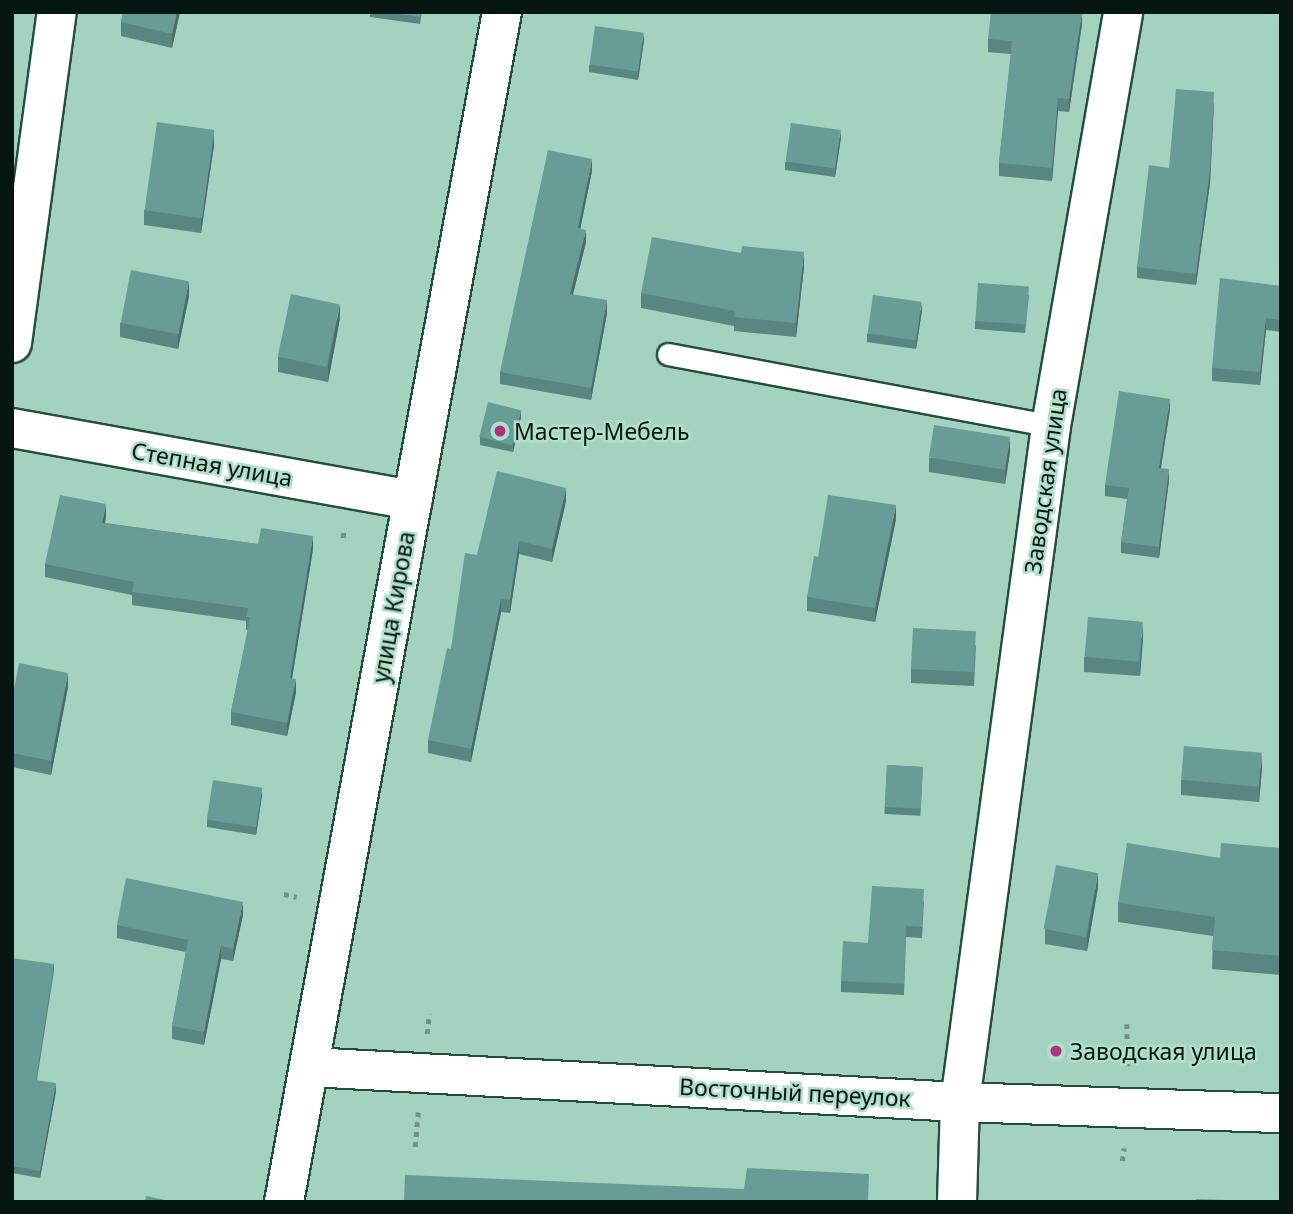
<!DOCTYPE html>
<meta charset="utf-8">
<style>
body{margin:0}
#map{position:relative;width:1293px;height:1214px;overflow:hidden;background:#a3d2be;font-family:"Noto Sans",sans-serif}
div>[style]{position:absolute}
.path>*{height:4.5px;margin-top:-2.25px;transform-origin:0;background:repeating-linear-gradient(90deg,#709586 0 5px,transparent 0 10px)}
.roads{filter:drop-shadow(2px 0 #234e3e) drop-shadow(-2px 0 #234e3e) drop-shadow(0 2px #234e3e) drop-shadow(0 -2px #234e3e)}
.service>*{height:21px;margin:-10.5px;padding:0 10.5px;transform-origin:10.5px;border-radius:10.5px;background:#fff}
.minor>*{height:38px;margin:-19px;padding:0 19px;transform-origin:19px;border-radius:19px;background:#fff}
.tertiary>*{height:38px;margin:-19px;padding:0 19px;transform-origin:19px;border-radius:19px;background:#fff}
.wall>*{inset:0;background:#598681;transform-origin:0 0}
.shaded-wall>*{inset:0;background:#496d69;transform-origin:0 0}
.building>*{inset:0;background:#689c96;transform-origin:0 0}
.dots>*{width:19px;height:19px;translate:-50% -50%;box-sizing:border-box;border:4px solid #b0dfcb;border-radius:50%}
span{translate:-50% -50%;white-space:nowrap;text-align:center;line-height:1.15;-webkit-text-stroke:5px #b0dfcb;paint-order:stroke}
.poi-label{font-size:23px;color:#061711}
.left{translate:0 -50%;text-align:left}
.street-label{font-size:23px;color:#061711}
.frame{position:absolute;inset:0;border:14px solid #061711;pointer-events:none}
</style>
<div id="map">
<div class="path">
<i style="left:343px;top:538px;width:10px;rotate:-84deg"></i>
<i style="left:284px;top:894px;width:13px;rotate:13deg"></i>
<i style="left:1127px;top:1024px;width:42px;rotate:88.6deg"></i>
<i style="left:427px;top:1034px;width:20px;rotate:-84deg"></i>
<i style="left:415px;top:1147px;width:35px;rotate:-85deg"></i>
<i style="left:1122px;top:1161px;width:13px;rotate:-81deg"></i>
</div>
<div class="roads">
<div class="service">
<i style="left:668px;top:354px;width:390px;rotate:10.6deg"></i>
</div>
<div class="minor">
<i style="left:12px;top:343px;width:334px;rotate:-82.3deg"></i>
<i style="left:12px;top:428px;width:407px;rotate:10.2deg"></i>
<i style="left:957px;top:1202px;width:100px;rotate:-88.3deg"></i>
<i style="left:960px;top:1102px;width:682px;rotate:-82.33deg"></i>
<i style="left:1051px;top:426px;width:420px;rotate:-80.1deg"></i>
</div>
<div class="tertiary">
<i style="left:309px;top:1067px;width:652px;rotate:3.08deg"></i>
<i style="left:960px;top:1102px;width:321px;rotate:2deg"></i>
<i style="left:284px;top:1202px;width:1210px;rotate:-79.62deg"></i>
</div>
</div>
<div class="wall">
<i style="clip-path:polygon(123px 12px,180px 12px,172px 48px,121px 36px,121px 22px)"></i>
<i style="clip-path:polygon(370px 12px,422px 12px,420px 24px,370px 17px)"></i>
<i style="clip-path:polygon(1082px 24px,1069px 112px,1058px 111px,1052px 181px,999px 176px,999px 163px,1011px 54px,988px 52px,988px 39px)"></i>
<i style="clip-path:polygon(644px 40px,638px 80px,589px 72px,589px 65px)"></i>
<i style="clip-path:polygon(1214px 102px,1210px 183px,1196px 285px,1137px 278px,1137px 267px,1169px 168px)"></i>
<i style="clip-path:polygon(841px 137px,835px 177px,785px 170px,785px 162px)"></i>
<i style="clip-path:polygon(214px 145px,201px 233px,144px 225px,144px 210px)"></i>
<i style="clip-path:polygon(592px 171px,580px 229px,586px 242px,573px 294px,607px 313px,591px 400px,500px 384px,500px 372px)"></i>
<i style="clip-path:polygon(804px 267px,796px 337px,734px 331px,734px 326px,641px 308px,641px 293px)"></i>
<i style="clip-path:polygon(1281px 286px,1281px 332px,1266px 330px,1260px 385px,1212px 381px,1212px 368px)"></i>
<i style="clip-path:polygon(1029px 295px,1025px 333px,975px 329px,975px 321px)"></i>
<i style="clip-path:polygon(189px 296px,178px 349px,120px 337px,120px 323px)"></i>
<i style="clip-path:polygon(922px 310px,916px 349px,867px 342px,867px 334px)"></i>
<i style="clip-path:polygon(340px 318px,328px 382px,278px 372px,278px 357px)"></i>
<i style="clip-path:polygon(1170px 409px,1161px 468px,1169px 480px,1159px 558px,1121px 553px,1121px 542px,1127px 499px,1105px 496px,1105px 485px)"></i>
<i style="clip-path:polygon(521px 417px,513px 452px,480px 445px,480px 437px)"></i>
<i style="clip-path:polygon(1010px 452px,1005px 484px,929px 472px,929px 458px)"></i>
<i style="clip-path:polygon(566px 501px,552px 562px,519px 554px,510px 613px,501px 612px,471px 762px,428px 753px,428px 740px,451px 649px,477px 555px)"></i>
<i style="clip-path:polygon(106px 517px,105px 523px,258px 544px,313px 549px,292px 678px,296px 692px,287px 736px,231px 725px,231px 712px,248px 630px,246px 630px,246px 621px,132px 605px,132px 595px,45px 577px,45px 564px)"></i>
<i style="clip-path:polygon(896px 519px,875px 622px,807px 611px,807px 597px,818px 557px)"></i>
<i style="clip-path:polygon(1143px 637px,1140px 676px,1084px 672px,1084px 657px)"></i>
<i style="clip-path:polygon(976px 645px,974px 686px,911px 683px,911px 669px)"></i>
<i style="clip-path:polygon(68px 687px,51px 775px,12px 767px,12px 699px)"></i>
<i style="left:887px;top:765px;width:36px;height:49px;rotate:3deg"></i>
<i style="clip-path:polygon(1262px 768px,1259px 802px,1181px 795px,1181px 780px)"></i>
<i style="clip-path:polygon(262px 795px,256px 835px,207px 827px,207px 820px)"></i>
<i style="clip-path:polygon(1281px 848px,1281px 975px,1212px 969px,1213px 936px,1118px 922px,1118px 903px)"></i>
<i style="clip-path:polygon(1098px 887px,1087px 951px,1045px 944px,1045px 929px)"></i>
<i style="clip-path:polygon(924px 901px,922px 938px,906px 937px,904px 995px,841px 992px,841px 981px,868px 943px)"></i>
<i style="clip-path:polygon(243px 915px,233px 961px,221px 959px,204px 1045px,172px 1039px,172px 1026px,186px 952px,117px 938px,117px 925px)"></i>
<i style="clip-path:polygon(12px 958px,54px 971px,37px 1080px,56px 1091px,40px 1178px,12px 1173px)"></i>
</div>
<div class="shaded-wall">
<i style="clip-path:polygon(177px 12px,180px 12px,172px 48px,172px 34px)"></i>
<i style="clip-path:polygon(1082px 12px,1082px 24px,1069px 112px,1069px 99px)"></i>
<i style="clip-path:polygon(644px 33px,644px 40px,638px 80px,638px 72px)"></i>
<i style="clip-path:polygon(1058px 98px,1058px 111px,1052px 181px,1052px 168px)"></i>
<i style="clip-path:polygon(1214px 102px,1210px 183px,1196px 285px,1196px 274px)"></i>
<i style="clip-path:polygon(214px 130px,214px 145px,201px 233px,201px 219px)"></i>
<i style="clip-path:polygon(841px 130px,841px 137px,835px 177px,835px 169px)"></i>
<i style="clip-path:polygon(592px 159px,592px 171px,578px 240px,578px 228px)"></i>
<i style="clip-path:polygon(586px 230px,586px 242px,570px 306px,570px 294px)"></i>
<i style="clip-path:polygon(804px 252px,804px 267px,796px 337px,796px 323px)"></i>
<i style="clip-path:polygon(189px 281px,189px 296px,178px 349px,178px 334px)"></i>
<i style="clip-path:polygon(607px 300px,607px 313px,591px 400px,591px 388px)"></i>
<i style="clip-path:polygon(922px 302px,922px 310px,916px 349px,916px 342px)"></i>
<i style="clip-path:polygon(340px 304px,340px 318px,328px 382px,328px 367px)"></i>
<i style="clip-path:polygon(1266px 318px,1266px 330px,1260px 385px,1260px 372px)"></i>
<i style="clip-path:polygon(1170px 399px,1170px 409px,1159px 479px,1159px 468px)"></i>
<i style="clip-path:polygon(521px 410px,521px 417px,513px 452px,513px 445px)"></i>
<i style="clip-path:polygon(1010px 437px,1010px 452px,1005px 484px,1005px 469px)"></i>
<i style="clip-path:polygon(1169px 469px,1169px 480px,1159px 558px,1159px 547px)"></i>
<i style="clip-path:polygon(566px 488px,566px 501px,552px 562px,552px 549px)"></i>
<i style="clip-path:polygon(106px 504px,106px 517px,102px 536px,102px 523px)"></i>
<i style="clip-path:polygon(896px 505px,896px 519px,875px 622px,875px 608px)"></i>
<i style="clip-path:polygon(313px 536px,313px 549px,290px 691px,290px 678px)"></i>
<i style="clip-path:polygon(519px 541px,519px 554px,510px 613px,510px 600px)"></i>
<i style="clip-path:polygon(501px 599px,501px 612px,471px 762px,471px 749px)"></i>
<i style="clip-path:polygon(1143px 622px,1143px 637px,1140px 676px,1140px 662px)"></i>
<i style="clip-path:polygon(68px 673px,68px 687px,51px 775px,51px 761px)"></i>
<i style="clip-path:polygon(296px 679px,296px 692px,287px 736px,287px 723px)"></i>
<i style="clip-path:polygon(1262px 753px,1262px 768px,1259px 802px,1259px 787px)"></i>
<i style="clip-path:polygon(262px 788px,262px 795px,256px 835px,256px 827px)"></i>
<i style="clip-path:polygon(1098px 873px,1098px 887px,1087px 951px,1087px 937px)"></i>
<i style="clip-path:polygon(243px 902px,243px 915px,233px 961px,233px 949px)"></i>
<i style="clip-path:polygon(221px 946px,221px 959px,204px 1045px,204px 1032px)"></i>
<i style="left:54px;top:964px;width:7px;height:117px;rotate:90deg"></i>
<i style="clip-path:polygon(56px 1083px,56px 1091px,40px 1178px,40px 1171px)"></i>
</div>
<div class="building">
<i style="clip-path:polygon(123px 12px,177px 12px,172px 34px,121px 22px)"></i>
<i style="clip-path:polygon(389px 12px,421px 12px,420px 17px)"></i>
<i style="clip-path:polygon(991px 12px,1082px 12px,1069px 99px,1058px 98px,1052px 168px,999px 163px,1012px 41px,988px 39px)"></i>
<i style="left:595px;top:26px;width:49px;height:39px;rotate:8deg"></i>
<i style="clip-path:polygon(1176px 89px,1214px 92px,1210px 172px,1196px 274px,1137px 267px,1149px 165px,1169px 168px)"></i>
<i style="left:157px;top:122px;width:58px;height:89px;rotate:8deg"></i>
<i style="left:791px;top:123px;width:50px;height:39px;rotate:8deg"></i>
<i style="clip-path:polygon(548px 150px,592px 159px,578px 228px,586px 230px,570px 294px,607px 300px,591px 388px,500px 372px)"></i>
<i style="clip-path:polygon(652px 237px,741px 253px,742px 246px,804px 252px,796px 323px,734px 317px,735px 311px,641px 293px)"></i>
<i style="left:131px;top:270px;width:59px;height:54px;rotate:11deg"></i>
<i style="clip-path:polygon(1220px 278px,1281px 286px,1281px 320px,1266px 318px,1260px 372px,1212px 368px)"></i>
<i style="left:978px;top:283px;width:51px;height:38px;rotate:4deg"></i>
<i style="left:291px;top:294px;width:50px;height:64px;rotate:12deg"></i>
<i style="left:873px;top:295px;width:49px;height:39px;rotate:8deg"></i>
<i style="clip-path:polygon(1119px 391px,1170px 399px,1159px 468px,1169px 469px,1159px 547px,1121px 542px,1129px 488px,1105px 485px)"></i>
<i style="left:488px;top:402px;width:34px;height:36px;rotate:14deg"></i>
<i style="left:934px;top:425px;width:77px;height:33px;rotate:9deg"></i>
<i style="clip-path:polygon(497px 471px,566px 488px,552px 549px,519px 541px,510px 600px,501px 599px,471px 749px,428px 740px,447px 648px,451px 649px,465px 553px,477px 555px)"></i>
<i style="clip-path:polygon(60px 495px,106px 504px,102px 523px,258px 544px,261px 528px,313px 536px,290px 678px,296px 679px,287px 723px,231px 712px,250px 617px,246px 617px,248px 608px,132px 592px,134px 582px,45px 564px)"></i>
<i style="clip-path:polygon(828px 495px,896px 505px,875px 608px,807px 597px,814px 556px,818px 557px)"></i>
<i style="left:1088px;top:617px;width:55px;height:40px;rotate:5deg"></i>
<i style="left:913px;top:628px;width:63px;height:41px;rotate:3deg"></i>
<i style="clip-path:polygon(19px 663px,68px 673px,51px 761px,12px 753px,12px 699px)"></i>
<i style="left:1184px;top:746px;width:78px;height:34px;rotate:5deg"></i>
<i style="left:887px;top:765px;width:36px;height:42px;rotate:3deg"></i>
<i style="left:213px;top:780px;width:50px;height:40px;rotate:9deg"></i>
<i style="clip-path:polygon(1127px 843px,1220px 858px,1221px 843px,1281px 848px,1281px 956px,1212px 950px,1215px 917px,1118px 903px)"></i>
<i style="left:1056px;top:865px;width:43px;height:65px;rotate:11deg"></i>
<i style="clip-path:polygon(126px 878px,243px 902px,233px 949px,221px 946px,204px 1032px,172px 1026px,188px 940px,117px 925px)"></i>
<i style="clip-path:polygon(872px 886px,924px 889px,922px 927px,906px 926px,904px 984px,841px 981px,843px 941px,868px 943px)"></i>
<i style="clip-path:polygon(12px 958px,54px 964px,36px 1080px,56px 1083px,40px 1171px,12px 1166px)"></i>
<i style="clip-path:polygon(747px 1168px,869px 1174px,868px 1202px,404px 1202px,405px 1175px,744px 1189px)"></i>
<i style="clip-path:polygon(146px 1196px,174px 1202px,145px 1202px)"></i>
<i style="clip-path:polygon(1196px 1199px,1258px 1201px,1258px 1202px,1195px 1202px)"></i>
</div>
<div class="dots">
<i style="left:500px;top:431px;background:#b03180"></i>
<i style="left:1056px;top:1051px;background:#b03180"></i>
</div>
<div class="poi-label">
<span class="left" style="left:514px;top:431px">Мастер-Мебель</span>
<span class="left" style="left:1070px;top:1051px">Заводская улица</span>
</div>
<div class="street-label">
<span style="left:212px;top:464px;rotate:10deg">Степная улица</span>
<span style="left:1045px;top:481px;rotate:-82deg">Заводская улица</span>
<span style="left:393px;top:607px;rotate:-80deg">улица Кирова</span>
<span style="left:795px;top:1092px;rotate:3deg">Восточный переулок</span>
</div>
<div class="frame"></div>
</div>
